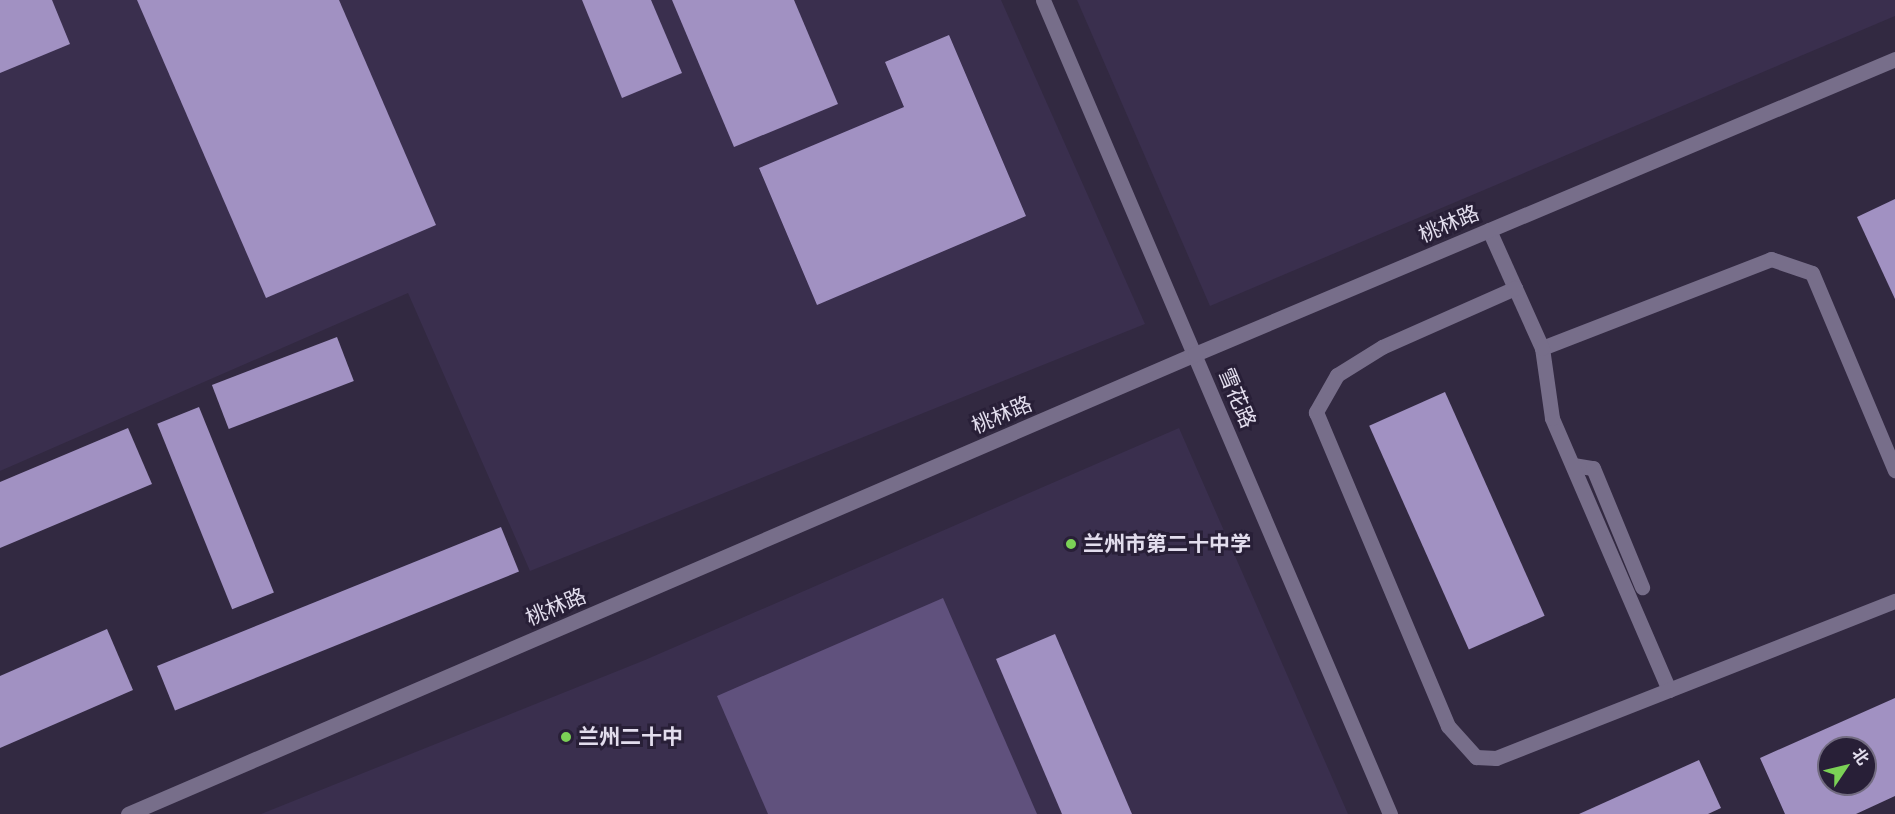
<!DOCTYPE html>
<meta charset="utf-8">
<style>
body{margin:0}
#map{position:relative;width:1895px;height:814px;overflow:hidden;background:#322941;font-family:Roboto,"Noto Sans SC",sans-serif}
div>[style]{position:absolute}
.built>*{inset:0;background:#3a2f4e}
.forest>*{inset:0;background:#60517d}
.building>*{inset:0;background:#a191c2;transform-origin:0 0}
.lane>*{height:15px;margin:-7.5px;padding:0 7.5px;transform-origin:7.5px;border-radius:7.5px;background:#776e8a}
.secondary>*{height:15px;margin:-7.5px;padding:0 7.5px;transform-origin:7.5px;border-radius:7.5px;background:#776e8a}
.dots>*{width:16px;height:16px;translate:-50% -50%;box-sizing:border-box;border:3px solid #281f37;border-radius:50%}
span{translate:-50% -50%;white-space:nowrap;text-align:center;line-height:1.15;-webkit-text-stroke:6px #281f37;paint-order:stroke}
.street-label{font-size:21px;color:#e2dded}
.poi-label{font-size:21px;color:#e2dded;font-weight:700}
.left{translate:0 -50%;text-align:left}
.north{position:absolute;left:1817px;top:736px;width:60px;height:60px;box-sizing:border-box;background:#281f37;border:2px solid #726b80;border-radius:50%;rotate:55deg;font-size:16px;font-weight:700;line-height:24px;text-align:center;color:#e2dded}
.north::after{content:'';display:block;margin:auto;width:21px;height:27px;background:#7bd156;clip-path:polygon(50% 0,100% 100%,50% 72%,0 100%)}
</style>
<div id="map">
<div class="built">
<i style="clip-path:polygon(0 0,1001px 0,1145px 324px,530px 571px,408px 293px,0 471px)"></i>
<i style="clip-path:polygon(1077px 0,1895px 0,1895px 16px,1210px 306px)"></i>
<i style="clip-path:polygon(1179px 428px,1348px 814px,261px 814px,645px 660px)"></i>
</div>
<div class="forest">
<i style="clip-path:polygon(943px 598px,1037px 814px,768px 814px,717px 696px)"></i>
</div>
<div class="building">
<i style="clip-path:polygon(0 0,52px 0,70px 44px,0 73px)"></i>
<i style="clip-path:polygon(137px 0,339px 0,436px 225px,266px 298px)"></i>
<i style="clip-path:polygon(582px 0,651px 0,682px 73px,622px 98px)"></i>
<i style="clip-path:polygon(672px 0,794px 0,838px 104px,734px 147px)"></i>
<i style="clip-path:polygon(949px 35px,1026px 216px,817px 305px,759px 168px,904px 107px,885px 62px)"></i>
<i style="clip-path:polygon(1895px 199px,1895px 299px,1857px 217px)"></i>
<i style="left:337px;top:337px;width:47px;height:134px;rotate:69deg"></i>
<i style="left:1445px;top:392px;width:245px;height:83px;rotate:66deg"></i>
<i style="left:199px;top:407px;width:200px;height:45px;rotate:68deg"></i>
<i style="clip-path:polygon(128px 428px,152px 484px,0 548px,0 482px)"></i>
<i style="left:501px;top:527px;width:48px;height:371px;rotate:68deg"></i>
<i style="clip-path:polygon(107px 629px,133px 690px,0 748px,0 676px)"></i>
<i style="clip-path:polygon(1055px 634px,1132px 814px,1062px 814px,996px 659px)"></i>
<i style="clip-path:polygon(evenodd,1895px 698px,1895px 796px,1856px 814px,1785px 814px,1760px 758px,1895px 698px,1829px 748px,1865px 748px,1865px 784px,1829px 784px,1829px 748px)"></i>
<i style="clip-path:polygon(1699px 760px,1721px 808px,1708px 814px,1579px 814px)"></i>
</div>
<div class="lane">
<i style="left:1489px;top:230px;width:64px;rotate:65.9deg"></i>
<i style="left:1542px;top:348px;width:246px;rotate:-21.2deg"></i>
<i style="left:1771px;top:259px;width:43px;rotate:18.9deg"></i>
<i style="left:1812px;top:273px;width:214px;rotate:67.2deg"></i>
<i style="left:1573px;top:465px;width:20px;rotate:9deg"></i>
<i style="left:1593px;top:468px;width:129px;rotate:67.6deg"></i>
<i style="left:1669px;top:690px;width:296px;rotate:-113.3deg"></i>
<i style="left:1552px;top:418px;width:71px;rotate:-98.1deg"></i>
<i style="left:1542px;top:348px;width:66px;rotate:-114.2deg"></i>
<i style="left:1515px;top:288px;width:145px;rotate:156.1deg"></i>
<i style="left:1382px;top:347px;width:53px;rotate:148.1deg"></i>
<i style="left:1337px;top:375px;width:43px;rotate:119.6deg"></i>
<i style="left:1316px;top:412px;width:341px;rotate:67.2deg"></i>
<i style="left:1448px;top:726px;width:42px;rotate:47.9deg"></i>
<i style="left:1476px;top:757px;width:20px;rotate:3deg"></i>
<i style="left:1496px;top:758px;width:429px;rotate:-21.5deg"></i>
</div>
<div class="secondary">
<i style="left:1043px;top:0;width:885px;rotate:66.91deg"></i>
<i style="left:128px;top:814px;width:1162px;rotate:-23.32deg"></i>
<i style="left:1195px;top:354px;width:760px;rotate:-22.85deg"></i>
</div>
<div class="dots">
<i style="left:1071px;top:544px;background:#7bd156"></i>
<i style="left:566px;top:737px;background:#7bd156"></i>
</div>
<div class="street-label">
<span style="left:1449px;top:224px;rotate:-23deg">桃林路</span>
<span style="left:1237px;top:398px;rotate:67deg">雪花路</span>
<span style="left:1002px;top:415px;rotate:-23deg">桃林路</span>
<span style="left:556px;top:607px;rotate:-23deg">桃林路</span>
</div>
<div class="poi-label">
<span class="left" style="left:1083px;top:544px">兰州市第二十中学</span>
<span class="left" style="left:578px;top:737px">兰州二十中</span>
</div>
<div class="north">北</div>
</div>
